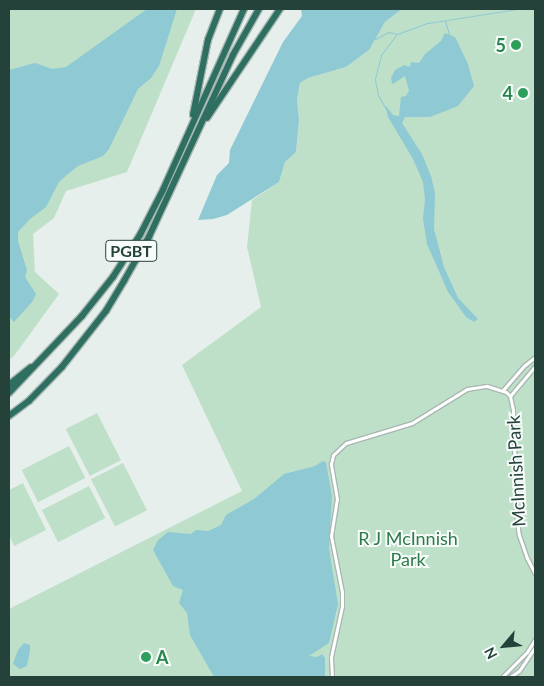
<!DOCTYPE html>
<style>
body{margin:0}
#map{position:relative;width:544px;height:686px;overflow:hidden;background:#e6efeb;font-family:Lato,sans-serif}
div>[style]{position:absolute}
.green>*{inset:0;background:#bfe0c8;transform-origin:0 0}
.water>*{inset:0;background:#8ec9d4}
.stream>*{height:1px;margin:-0.5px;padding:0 0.5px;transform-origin:0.5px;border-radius:0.5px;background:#8ec9d4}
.roads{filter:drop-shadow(1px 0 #a8b8b2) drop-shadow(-1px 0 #a8b8b2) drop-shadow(0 1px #a8b8b2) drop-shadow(0 -1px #a8b8b2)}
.minor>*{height:3px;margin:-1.5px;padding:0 1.5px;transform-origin:1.5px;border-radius:1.5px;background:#fff}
.motorway>*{height:5.5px;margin:-2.75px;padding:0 2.75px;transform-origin:2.75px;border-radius:2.75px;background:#2f6f62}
.dots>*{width:14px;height:14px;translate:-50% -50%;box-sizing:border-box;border:2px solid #f7fbf9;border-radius:50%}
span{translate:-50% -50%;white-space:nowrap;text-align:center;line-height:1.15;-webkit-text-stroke:4px #f7fbf9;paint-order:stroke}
.shield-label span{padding:1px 4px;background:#f7fbf9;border:1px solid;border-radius:4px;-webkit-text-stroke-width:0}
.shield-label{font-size:16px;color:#24423a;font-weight:700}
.leisure-label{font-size:18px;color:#27864d;font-weight:700}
.right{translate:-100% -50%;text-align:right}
.left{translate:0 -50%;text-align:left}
.street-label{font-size:18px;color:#24423a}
.park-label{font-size:18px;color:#2d7a4b}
.frame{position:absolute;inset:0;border:10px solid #24423a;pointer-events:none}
.north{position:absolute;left:479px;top:621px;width:50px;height:50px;-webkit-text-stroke:4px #f7fbf9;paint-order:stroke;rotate:242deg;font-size:14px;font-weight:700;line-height:20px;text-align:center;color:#24423a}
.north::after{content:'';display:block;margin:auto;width:18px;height:22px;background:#24423a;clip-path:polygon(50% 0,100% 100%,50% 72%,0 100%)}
</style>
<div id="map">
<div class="green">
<i style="clip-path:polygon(9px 9px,196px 9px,127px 172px,66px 191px,54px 218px,33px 234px,35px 272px,59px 294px,14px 356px,9px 360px)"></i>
<i style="clip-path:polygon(402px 9px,535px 9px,535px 677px,9px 677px,9px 609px,242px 491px,182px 365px,261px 307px,247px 247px,252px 200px,279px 182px,285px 162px,296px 152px,299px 120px,297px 100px,300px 83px,308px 78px,346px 67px,369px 50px,385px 22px)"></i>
<i style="left:97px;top:413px;width:53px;height:35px;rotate:63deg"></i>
<i style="left:69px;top:446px;width:36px;height:53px;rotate:63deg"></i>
<i style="left:123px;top:463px;width:53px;height:36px;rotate:63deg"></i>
<i style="clip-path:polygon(23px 483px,46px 530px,14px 546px,9px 535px,9px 490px)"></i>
<i style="left:89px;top:486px;width:36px;height:53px;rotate:63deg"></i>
</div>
<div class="water">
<i style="clip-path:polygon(147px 9px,177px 9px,159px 66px,151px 78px,138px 89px,109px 149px,103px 156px,78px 166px,68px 174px,59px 182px,46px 207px,30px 219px,18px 232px,18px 241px,27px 270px,25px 277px,36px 294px,32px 302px,14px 322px,9px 316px,9px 70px,35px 63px,52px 69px,66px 67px)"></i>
<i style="clip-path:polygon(301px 9px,402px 9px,385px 22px,369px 50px,346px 67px,308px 78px,300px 83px,297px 100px,299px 120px,296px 152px,285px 162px,279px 182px,227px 215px,213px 219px,198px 220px,217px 175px,229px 163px,230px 150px,283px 42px,302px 16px)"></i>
<i style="clip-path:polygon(445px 33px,455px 37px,468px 64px,474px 86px,458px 106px,430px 117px,405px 117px,402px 123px,422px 154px,431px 176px,435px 193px,434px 229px,444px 267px,458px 298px,478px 319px,474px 322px,466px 317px,448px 292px,427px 244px,423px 219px,425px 199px,423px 182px,413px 159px,388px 117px,386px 109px,386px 106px,393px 115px,399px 116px,401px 97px,406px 96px,409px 91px,405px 76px,393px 84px,392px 83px,391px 78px,395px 70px,404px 65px,410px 67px,411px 62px,419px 63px,425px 54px,441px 41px)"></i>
<i style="clip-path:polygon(323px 461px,326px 462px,332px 496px,329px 549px,338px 604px,329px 643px,309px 656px,317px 657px,322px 654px,325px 658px,325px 677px,214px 677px,190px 635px,187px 613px,179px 603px,183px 590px,173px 586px,153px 550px,158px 540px,168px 532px,191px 534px,196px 530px,208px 531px,221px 525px,226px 515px,254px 499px,284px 474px,315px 466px)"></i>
<i style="clip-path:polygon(24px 643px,30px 645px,30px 651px,27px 666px,20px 669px,13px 664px,18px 650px)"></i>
</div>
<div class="stream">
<i style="left:445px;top:21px;width:14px;rotate:73deg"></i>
<i style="left:375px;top:39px;width:16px;rotate:-27deg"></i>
<i style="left:389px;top:32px;width:8px;rotate:14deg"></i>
<i style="left:397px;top:34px;width:33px;rotate:-20deg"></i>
<i style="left:428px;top:23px;width:90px;rotate:-8.9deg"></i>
<i style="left:386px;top:109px;width:16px;rotate:-120deg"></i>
<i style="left:378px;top:95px;width:16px;rotate:-101deg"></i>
<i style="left:375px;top:79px;width:25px;rotate:-76deg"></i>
<i style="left:381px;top:55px;width:26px;rotate:-53deg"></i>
</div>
<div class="roads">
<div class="minor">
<i style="left:503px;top:390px;width:33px;rotate:-49deg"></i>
<i style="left:525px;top:365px;width:13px;rotate:-39deg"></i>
<i style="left:510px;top:396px;width:39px;rotate:-50deg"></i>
<i style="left:332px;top:677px;width:20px;rotate:-93deg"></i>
<i style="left:331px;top:657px;width:52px;rotate:-77.8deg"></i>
<i style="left:342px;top:606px;width:14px;rotate:-90deg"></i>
<i style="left:342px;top:592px;width:57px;rotate:-101.1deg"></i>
<i style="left:331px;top:536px;width:37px;rotate:-81deg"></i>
<i style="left:337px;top:499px;width:36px;rotate:-100deg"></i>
<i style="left:331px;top:464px;width:9px;rotate:-77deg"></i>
<i style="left:333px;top:455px;width:18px;rotate:-43deg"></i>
<i style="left:346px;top:443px;width:69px;rotate:-16.9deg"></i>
<i style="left:412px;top:423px;width:65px;rotate:-31.7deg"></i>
<i style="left:467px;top:389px;width:20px;rotate:-9deg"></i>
<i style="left:487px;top:386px;width:20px;rotate:18deg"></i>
<i style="left:506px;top:392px;width:6px;rotate:45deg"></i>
<i style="left:510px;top:396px;width:14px;rotate:78deg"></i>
<i style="left:513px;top:410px;width:102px;rotate:88.3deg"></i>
<i style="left:516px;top:512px;width:23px;rotate:83deg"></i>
<i style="left:519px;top:535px;width:24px;rotate:71deg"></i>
<i style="left:527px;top:558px;width:18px;rotate:63deg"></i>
<i style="left:502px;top:677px;width:35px;rotate:-45deg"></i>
<i style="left:527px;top:652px;width:15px;rotate:-58deg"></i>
<i style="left:510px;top:677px;width:11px;rotate:-34deg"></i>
<i style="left:519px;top:671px;width:29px;rotate:-56deg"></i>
</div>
<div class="motorway">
<i style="left:193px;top:115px;width:76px;rotate:-78.7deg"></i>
<i style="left:208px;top:40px;width:33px;rotate:-69deg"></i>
<i style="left:207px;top:118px;width:131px;rotate:-56.2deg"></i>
<i style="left:9px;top:385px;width:28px;rotate:-39deg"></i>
<i style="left:9px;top:393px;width:106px;rotate:-46.5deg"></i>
<i style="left:82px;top:316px;width:50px;rotate:-51.5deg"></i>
<i style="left:113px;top:277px;width:50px;rotate:-57.3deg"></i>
<i style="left:140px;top:235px;width:51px;rotate:-62.9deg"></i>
<i style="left:163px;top:190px;width:198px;rotate:-65.9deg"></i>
<i style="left:9px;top:416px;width:25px;rotate:-37deg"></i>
<i style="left:29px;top:401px;width:47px;rotate:-45.9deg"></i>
<i style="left:62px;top:367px;width:71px;rotate:-51.8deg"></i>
<i style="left:106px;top:311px;width:35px;rotate:-59deg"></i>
<i style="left:124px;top:281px;width:51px;rotate:-60.4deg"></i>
<i style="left:149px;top:237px;width:200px;rotate:-65.2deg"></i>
<i style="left:233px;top:55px;width:53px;rotate:-60.5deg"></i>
</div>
</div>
<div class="dots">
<i style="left:516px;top:45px;background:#2e9e5b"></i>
<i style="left:523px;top:93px;background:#2e9e5b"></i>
<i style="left:146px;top:657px;background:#2e9e5b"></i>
</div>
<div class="shield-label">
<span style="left:131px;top:251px">PGBT</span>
</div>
<div class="leisure-label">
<span class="right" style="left:506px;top:45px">5</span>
<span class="right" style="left:513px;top:93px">4</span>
<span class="left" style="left:156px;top:657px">A</span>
</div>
<div class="street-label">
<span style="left:516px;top:471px;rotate:-93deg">McInnish Park</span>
</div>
<div class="park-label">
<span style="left:408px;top:549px">R J McInnish<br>Park</span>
</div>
<div class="frame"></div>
<div class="north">N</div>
</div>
